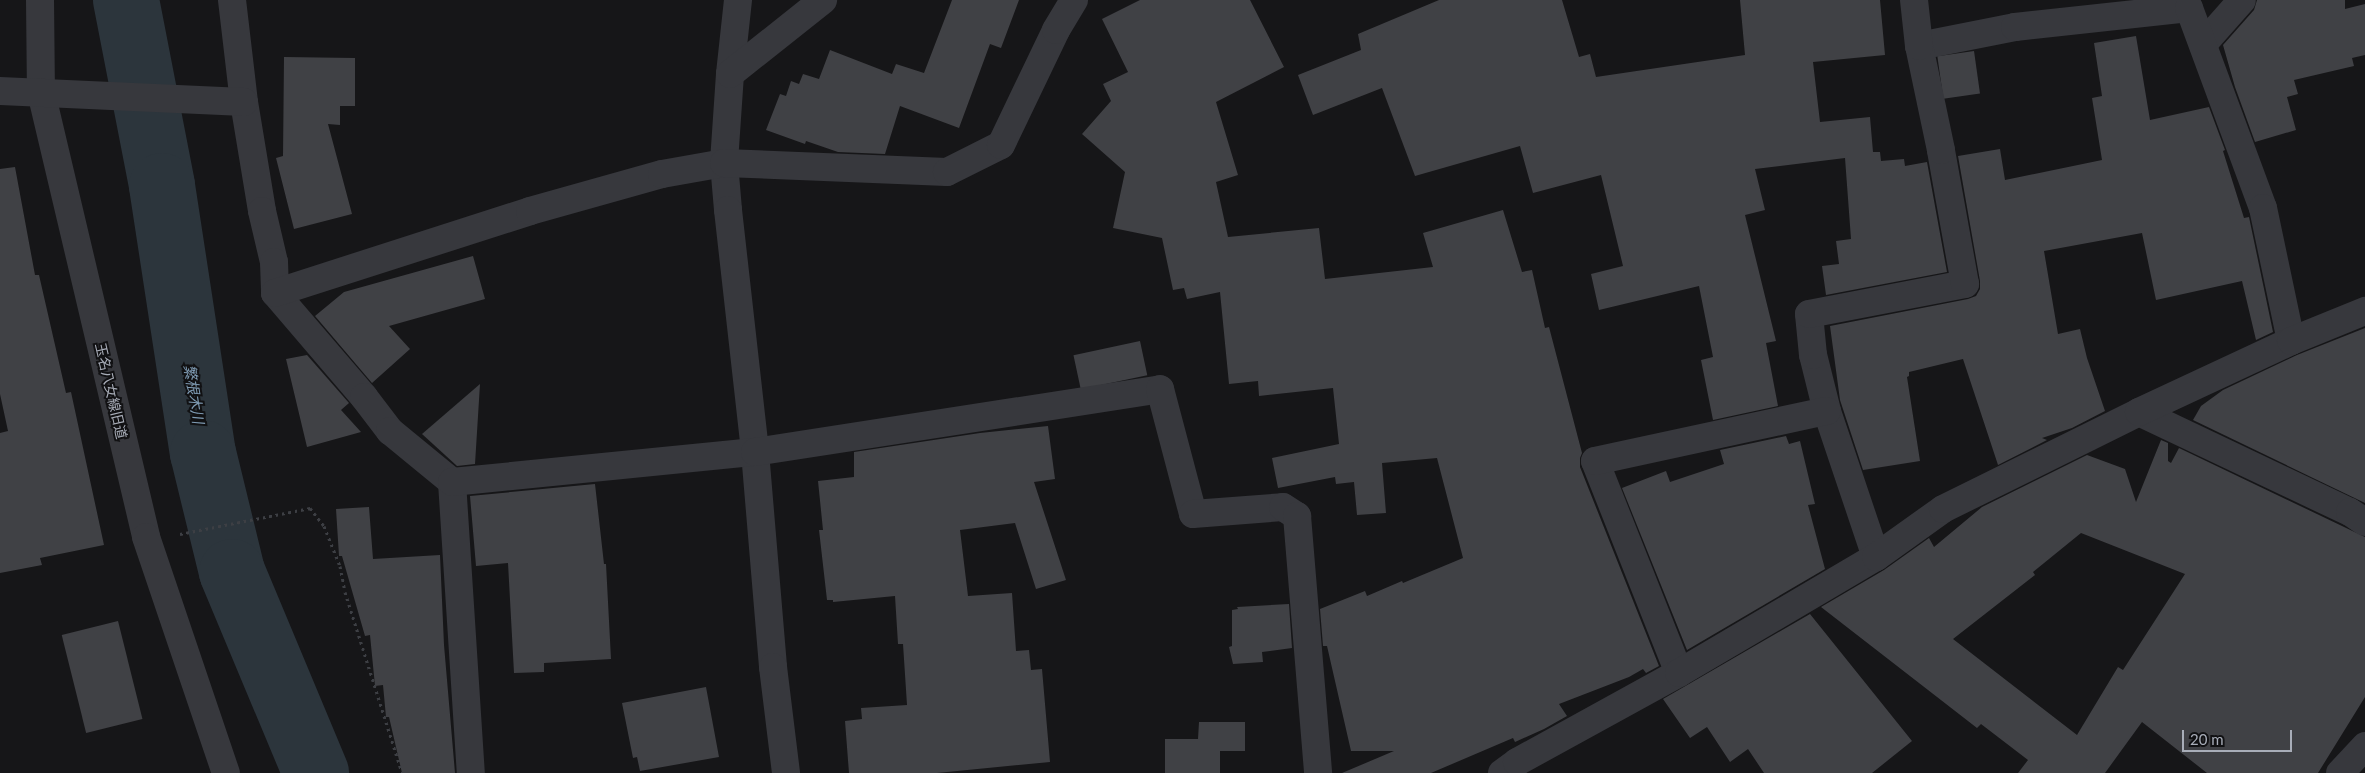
<!DOCTYPE html>
<meta charset="utf-8">
<style>
body{margin:0}
#map{position:relative;width:2365px;height:773px;overflow:hidden;background:#161618;font-family:Lato,"Noto Sans JP",sans-serif}
div>[style]{position:absolute}
.river>*{height:66px;margin:-33px;padding:0 33px;transform-origin:33px;border-radius:33px;background:#2c353c}
.building>*{inset:0;background:#404145;transform-origin:0 0}
.path>*{height:3px;margin-top:-1.5px;transform-origin:0;background:repeating-linear-gradient(90deg,#3d3f44 0 2.5px,transparent 0 6.5px)}
.minor>*{height:28px;margin:-14px;padding:0 14px;transform-origin:14px;border-radius:14px;background:#37383d}
span{translate:-50% -50%;white-space:nowrap;text-align:center;line-height:1.15;-webkit-text-stroke:4px #111113;paint-order:stroke}
.street-label{font-size:14px;color:#a8adb8}
.water-label{font-size:15px;color:#7f9bb3;font-style:italic}
.scale{position:absolute;left:2182px;top:730px;width:110px;height:22px;box-sizing:border-box;border:2px solid #a8adb8;border-top:0;padding-left:6px;font-size:15px;line-height:18px;white-space:nowrap;color:#a8adb8;-webkit-text-stroke:4px #111113;paint-order:stroke}
</style>
<div id="map">
<div class="river">
<i style="left:126px;top:0;width:189px;rotate:79deg"></i>
<i style="left:162px;top:186px;width:270px;rotate:81.3deg"></i>
<i style="left:203px;top:453px;width:122px;rotate:76.3deg"></i>
<i style="left:232px;top:572px;width:218px;rotate:67.3deg"></i>
</div>
<div class="building">
<i style="clip-path:polygon(952px 0,1019px 0,1001px 48px,990px 44px,959px 128px,900px 106px,885px 154px,838px 152px,806px 141px,805px 144px,766px 130px,780px 94px,786px 96px,791px 81px,799px 84px,803px 74px,819px 79px,830px 50px,892px 74px,896px 64px,924px 73px)"></i>
<i style="clip-path:polygon(1140px 0,1250px 0,1284px 67px,1216px 102px,1238px 175px,1216px 182px,1228px 237px,1319px 228px,1325px 279px,1433px 267px,1423px 233px,1503px 210px,1522px 272px,1532px 270px,1545px 328px,1549px 327px,1582px 453px,1580px 458px,1580px 467px,1659px 666px,1646px 673px,1643px 669px,1629px 677px,1559px 704px,1567px 716px,1544px 729px,1515px 742px,1513px 738px,1431px 773px,1342px 773px,1394px 751px,1351px 751px,1327px 646px,1323px 646px,1320px 609px,1365px 591px,1367px 596px,1402px 581px,1403px 583px,1463px 558px,1437px 458px,1382px 463px,1386px 513px,1357px 515px,1354px 482px,1336px 484px,1335px 477px,1278px 488px,1272px 458px,1339px 444px,1333px 388px,1259px 396px,1258px 381px,1229px 384px,1220px 292px,1187px 299px,1184px 288px,1173px 290px,1162px 238px,1113px 228px,1125px 172px,1082px 134px,1111px 101px,1103px 84px,1128px 72px,1102px 19px)"></i>
<i style="clip-path:polygon(1439px 0,1562px 0,1579px 57px,1590px 54px,1596px 77px,1745px 55px,1740px 0,1880px 0,1885px 55px,1813px 62px,1820px 122px,1870px 117px,1873px 152px,1880px 152px,1881px 161px,1904px 159px,1905px 166px,1927px 162px,1947px 272px,1826px 295px,1822px 266px,1839px 264px,1836px 241px,1851px 239px,1845px 158px,1755px 169px,1765px 210px,1745px 215px,1776px 341px,1766px 343px,1778px 406px,1713px 420px,1701px 360px,1713px 357px,1699px 286px,1599px 310px,1591px 274px,1623px 266px,1601px 175px,1533px 193px,1520px 146px,1415px 176px,1382px 88px,1313px 115px,1298px 75px,1361px 50px,1358px 34px)"></i>
<i style="clip-path:polygon(2257px 0,2345px 0,2345px 9px,2365px 4px,2365px 55px,2352px 58px,2354px 66px,2294px 80px,2298px 94px,2287px 97px,2296px 130px,2255px 142px,2235px 87px,2223px 45px,2254px 10px)"></i>
<i style="clip-path:polygon(2136px 36px,2150px 120px,2209px 107px,2225px 150px,2223px 151px,2244px 218px,2249px 217px,2273px 332px,2256px 340px,2242px 281px,2156px 300px,2142px 233px,2044px 251px,2058px 334px,2080px 329px,2087px 358px,2105px 411px,2072px 428px,2042px 438px,2047px 440px,1998px 465px,1963px 359px,1909px 372px,1909px 376px,1907px 377px,1920px 461px,1863px 470px,1840px 400px,1830px 326px,1968px 299px,1976px 296px,1980px 289px,1980px 281px,1958px 156px,2000px 149px,2005px 180px,2102px 160px,2092px 98px,2102px 96px,2094px 43px)"></i>
<i style="left:1974px;top:51px;width:43px;height:37px;rotate:82deg"></i>
<i style="clip-path:polygon(284px 57px,355px 58px,355px 106px,340px 106px,340px 125px,328px 124px,352px 214px,294px 229px,276px 158px,283px 156px)"></i>
<i style="clip-path:polygon(15px 167px,35px 275px,39px 275px,66px 393px,71px 392px,104px 545px,40px 558px,42px 565px,0 573px,0 433px,8px 431px,0 394px,0 169px)"></i>
<i style="clip-path:polygon(473px 256px,485px 299px,389px 326px,410px 349px,372px 383px,315px 316px,344px 292px)"></i>
<i style="clip-path:polygon(2365px 328px,2365px 503px,2193px 420px,2201px 406px,2223px 390px,2297px 355px)"></i>
<i style="left:1140px;top:341px;width:35px;height:68px;rotate:78deg"></i>
<i style="clip-path:polygon(307px 355px,349px 403px,341px 410px,361px 432px,307px 447px,286px 359px)"></i>
<i style="clip-path:polygon(480px 384px,475px 464px,457px 466px,422px 434px)"></i>
<i style="clip-path:polygon(1048px 426px,1055px 479px,1034px 482px,1066px 580px,1036px 589px,1015px 523px,960px 530px,968px 596px,1012px 593px,1016px 651px,1029px 650px,1031px 670px,1042px 669px,1050px 762px,937px 773px,849px 773px,845px 721px,862px 719px,861px 708px,907px 705px,903px 644px,898px 644px,895px 596px,833px 602px,833px 600px,827px 600px,819px 530px,823px 530px,818px 481px,854px 477px,854px 452px,980px 433px)"></i>
<i style="clip-path:polygon(1786px 436px,1789px 444px,1800px 441px,1815px 504px,1808px 505px,1825px 569px,1687px 650px,1622px 488px,1666px 471px,1670px 482px,1724px 464px,1720px 450px)"></i>
<i style="clip-path:polygon(evenodd,2161px 440px,2168px 443px,2168px 461px,2171px 463px,2179px 448px,2365px 537px,2365px 697px,2318px 773px,2207px 773px,2142px 722px,2105px 773px,2018px 773px,2028px 760px,1981px 724px,1977px 728px,1821px 607px,1884px 570px,1929px 538px,1934px 547px,1982px 507px,2087px 455px,2125px 469px,2136px 502px,2161px 440px,2081px 533px,2185px 574px,2123px 670px,2118px 667px,2077px 735px,1953px 639px,2035px 575px,2033px 572px,2081px 533px)"></i>
<i style="clip-path:polygon(595px 484px,604px 564px,606px 564px,611px 659px,544px 663px,544px 672px,514px 673px,508px 563px,476px 566px,470px 496px)"></i>
<i style="clip-path:polygon(369px 507px,373px 559px,440px 555px,444px 645px,455px 773px,402px 773px,389px 717px,386px 717px,383px 685px,375px 686px,370px 635px,365px 636px,342px 556px,339px 556px,336px 509px)"></i>
<i style="clip-path:polygon(1289px 604px,1292px 648px,1262px 652px,1263px 662px,1233px 664px,1229px 647px,1232px 646px,1232px 610px,1238px 609px,1237px 607px)"></i>
<i style="clip-path:polygon(1810px 614px,1912px 741px,1872px 773px,1764px 773px,1748px 749px,1730px 762px,1707px 727px,1690px 738px,1663px 699px)"></i>
<i style="left:118px;top:621px;width:101px;height:58px;rotate:76deg"></i>
<i style="clip-path:polygon(706px 687px,719px 757px,640px 771px,637px 757px,633px 758px,622px 703px)"></i>
<i style="clip-path:polygon(1199px 722px,1245px 722px,1245px 751px,1220px 751px,1220px 773px,1165px 773px,1165px 739px,1198px 739px)"></i>
</div>
<div class="path">
<i style="left:180px;top:534px;width:133px;rotate:-11.3deg"></i>
<i style="left:310px;top:508px;width:23px;rotate:52deg"></i>
<i style="left:324px;top:526px;width:43px;rotate:68.2deg"></i>
<i style="left:340px;top:566px;width:26px;rotate:79deg"></i>
<i style="left:345px;top:592px;width:190px;rotate:72.5deg"></i>
</div>
<div class="minor">
<i style="left:40px;top:0;width:92px;rotate:89.4deg"></i>
<i style="left:41px;top:92px;width:457px;rotate:76.7deg"></i>
<i style="left:146px;top:537px;width:249px;rotate:71.3deg"></i>
<i style="left:232px;top:0;width:103px;rotate:83.3deg"></i>
<i style="left:244px;top:102px;width:110px;rotate:80.6deg"></i>
<i style="left:262px;top:211px;width:52px;rotate:76.8deg"></i>
<i style="left:274px;top:262px;width:31px;rotate:88deg"></i>
<i style="left:275px;top:293px;width:137px;rotate:49.4deg"></i>
<i style="left:364px;top:397px;width:43px;rotate:52.6deg"></i>
<i style="left:390px;top:431px;width:80px;rotate:39.4deg"></i>
<i style="left:452px;top:482px;width:292px;rotate:86.3deg"></i>
<i style="left:738px;top:0;width:74px;rotate:96.2deg"></i>
<i style="left:730px;top:74px;width:89px;rotate:93.9deg"></i>
<i style="left:724px;top:163px;width:47px;rotate:85.1deg"></i>
<i style="left:728px;top:210px;width:244px;rotate:83.6deg"></i>
<i style="left:755px;top:452px;width:216px;rotate:85.2deg"></i>
<i style="left:773px;top:667px;width:107px;rotate:83deg"></i>
<i style="left:2204px;top:43px;width:57px;rotate:-48.5deg"></i>
<i style="left:1919px;top:46px;width:98px;rotate:-11.2deg"></i>
<i style="left:2015px;top:27px;width:175px;rotate:-6.2deg"></i>
<i style="left:2189px;top:8px;width:213px;rotate:69.7deg"></i>
<i style="left:2263px;top:208px;width:136px;rotate:78.1deg"></i>
<i style="left:730px;top:74px;width:119px;rotate:-38.5deg"></i>
<i style="left:0;top:91px;width:244px;rotate:2.6deg"></i>
<i style="left:275px;top:293px;width:268px;rotate:-17.8deg"></i>
<i style="left:530px;top:211px;width:137px;rotate:-15.7deg"></i>
<i style="left:662px;top:174px;width:63px;rotate:-10.1deg"></i>
<i style="left:724px;top:163px;width:223px;rotate:2.3deg"></i>
<i style="left:947px;top:172px;width:60px;rotate:-26.6deg"></i>
<i style="left:1001px;top:145px;width:127px;rotate:-64.4deg"></i>
<i style="left:1056px;top:30px;width:35px;rotate:-59deg"></i>
<i style="left:2139px;top:412px;width:233px;rotate:25.4deg"></i>
<i style="left:2350px;top:512px;width:18px;rotate:34deg"></i>
<i style="left:452px;top:482px;width:304px;rotate:-5.7deg"></i>
<i style="left:755px;top:452px;width:410px;rotate:-8.8deg"></i>
<i style="left:1160px;top:389px;width:129px;rotate:75.2deg"></i>
<i style="left:1193px;top:514px;width:90px;rotate:-4.4deg"></i>
<i style="left:1283px;top:507px;width:17px;rotate:33deg"></i>
<i style="left:1297px;top:516px;width:258px;rotate:85.3deg"></i>
<i style="left:1876px;top:557px;width:154px;rotate:-108.6deg"></i>
<i style="left:1827px;top:411px;width:58px;rotate:-104deg"></i>
<i style="left:1813px;top:355px;width:41px;rotate:-95.6deg"></i>
<i style="left:1809px;top:314px;width:159px;rotate:-10.9deg"></i>
<i style="left:1965px;top:284px;width:136px;rotate:-100.2deg"></i>
<i style="left:1941px;top:150px;width:106px;rotate:-101.9deg"></i>
<i style="left:1919px;top:46px;width:46px;rotate:-96.2deg"></i>
<i style="left:1679px;top:673px;width:228px;rotate:-111.6deg"></i>
<i style="left:1595px;top:461px;width:237px;rotate:-12.2deg"></i>
<i style="left:1502px;top:773px;width:19px;rotate:-36deg"></i>
<i style="left:1517px;top:762px;width:185px;rotate:-28.8deg"></i>
<i style="left:1679px;top:673px;width:229px;rotate:-30.5deg"></i>
<i style="left:1876px;top:557px;width:82px;rotate:-35.6deg"></i>
<i style="left:1943px;top:509px;width:219px;rotate:-26.3deg"></i>
<i style="left:2139px;top:412px;width:168px;rotate:-25deg"></i>
<i style="left:2291px;top:341px;width:80px;rotate:-22.1deg"></i>
<i style="left:2340px;top:773px;width:37px;rotate:-47deg"></i>
</div>
<div class="street-label">
<span style="left:111px;top:391px;rotate:77deg">玉名八女線旧道</span>
</div>
<div class="water-label">
<span style="left:194px;top:394px;rotate:81deg">繁根木川</span>
</div>
<div class="scale">20 m</div>
</div>
